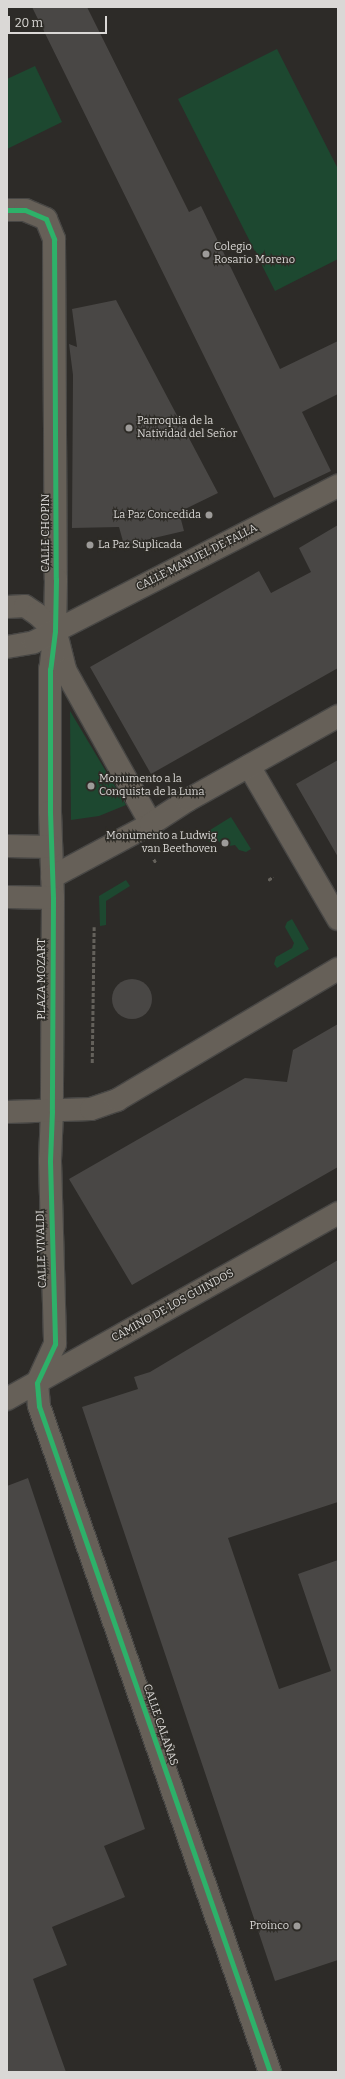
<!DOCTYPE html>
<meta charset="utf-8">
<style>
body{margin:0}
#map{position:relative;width:345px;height:2079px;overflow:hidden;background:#2d2b28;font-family:Bitter,serif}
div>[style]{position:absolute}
.green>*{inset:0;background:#1d4830}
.building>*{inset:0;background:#494745}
.round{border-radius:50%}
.path>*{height:2.5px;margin-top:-1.25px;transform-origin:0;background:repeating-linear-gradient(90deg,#64615b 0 4px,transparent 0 6px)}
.roads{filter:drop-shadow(1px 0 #484745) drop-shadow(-1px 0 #484745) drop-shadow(0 1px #484745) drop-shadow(0 -1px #484745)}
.minor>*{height:22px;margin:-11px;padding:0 11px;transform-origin:11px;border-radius:11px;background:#666058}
.cycleway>*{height:5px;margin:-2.5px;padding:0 2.5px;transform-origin:2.5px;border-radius:2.5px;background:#2db169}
.dots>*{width:11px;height:11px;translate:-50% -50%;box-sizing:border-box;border:2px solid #2e2c27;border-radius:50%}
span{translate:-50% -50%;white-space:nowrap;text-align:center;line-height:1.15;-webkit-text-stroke:3px #2e2c27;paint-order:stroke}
.poi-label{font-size:11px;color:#dad8d6}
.left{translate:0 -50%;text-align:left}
.right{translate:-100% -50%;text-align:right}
.street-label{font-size:11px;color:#dad8d6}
.frame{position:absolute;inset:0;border:8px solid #dad8d6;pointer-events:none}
.scale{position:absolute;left:8px;top:16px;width:99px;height:18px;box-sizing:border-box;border:2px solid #dad8d6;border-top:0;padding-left:5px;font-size:12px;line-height:14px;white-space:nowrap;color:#dad8d6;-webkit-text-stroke:3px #2e2c27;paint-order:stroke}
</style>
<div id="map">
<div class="green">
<i style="clip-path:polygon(277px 49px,338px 169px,338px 259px,275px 291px,178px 99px)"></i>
<i style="clip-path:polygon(35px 66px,62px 122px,7px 149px,7px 79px)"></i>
<i style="clip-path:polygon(70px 711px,126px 805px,99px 816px,71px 820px)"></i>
<i style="clip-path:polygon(231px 817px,251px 849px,246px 852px,239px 850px,235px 845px,223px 847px,216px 838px,210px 842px,204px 839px,202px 835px)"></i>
<i style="clip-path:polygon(126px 880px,130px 886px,106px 901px,106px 925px,100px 926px,99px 896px)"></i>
<i style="clip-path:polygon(292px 919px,309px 949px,277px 968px,274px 964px,276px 957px,292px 948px,294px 943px,285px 927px,287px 922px)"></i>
</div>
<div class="building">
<i style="clip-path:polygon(32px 7px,87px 7px,189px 212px,201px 206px,280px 369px,338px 341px,338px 394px,302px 412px,331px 471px,274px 498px)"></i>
<i style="clip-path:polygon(116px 300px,218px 493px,179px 512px,184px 531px,124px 545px,119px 527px,72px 528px,73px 375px,69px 344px,77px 347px,72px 309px)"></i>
<i style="clip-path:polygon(338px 525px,338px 668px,151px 774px,90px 667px,259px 571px,271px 593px,311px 572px,299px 548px)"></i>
<i style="clip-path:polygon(338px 760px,338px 857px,296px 784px)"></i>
<i class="round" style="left:112px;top:979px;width:40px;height:40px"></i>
<i style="clip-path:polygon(338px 1024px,338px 1167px,132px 1285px,69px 1179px,245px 1078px,287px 1082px,293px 1050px)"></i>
<i style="clip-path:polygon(338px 1260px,338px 1502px,228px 1538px,279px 1689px,331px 1671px,298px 1574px,338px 1560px,338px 1960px,275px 1981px,82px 1407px,138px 1389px,134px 1377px,150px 1372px)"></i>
<i style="clip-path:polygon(28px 1478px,145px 1829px,104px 1846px,125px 1897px,52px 1927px,67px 1965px,33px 1979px,66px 2072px,7px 2072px,7px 1486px)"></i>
</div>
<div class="path">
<i style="left:154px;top:859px;width:4px;rotate:63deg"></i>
<i style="left:268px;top:880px;width:6px;rotate:-31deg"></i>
<i style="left:92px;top:1063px;width:136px;rotate:-89.2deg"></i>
</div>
<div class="roads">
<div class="minor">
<i style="left:7px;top:210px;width:18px"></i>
<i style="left:25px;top:210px;width:23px;rotate:23deg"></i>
<i style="left:46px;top:219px;width:22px;rotate:68deg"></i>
<i style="left:54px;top:239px;width:340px;rotate:89.7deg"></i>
<i style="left:56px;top:579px;width:52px;rotate:91.1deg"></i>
<i style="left:55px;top:631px;width:38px;rotate:97deg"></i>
<i style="left:50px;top:669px;width:143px;rotate:90deg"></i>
<i style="left:50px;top:812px;width:86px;rotate:88deg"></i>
<i style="left:53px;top:898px;width:213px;rotate:90.3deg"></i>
<i style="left:52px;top:1111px;width:50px;rotate:92.3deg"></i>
<i style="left:50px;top:1161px;width:183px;rotate:88.4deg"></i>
<i style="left:55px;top:1344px;width:43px;rotate:114.8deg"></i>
<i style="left:37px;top:1383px;width:23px;rotate:85deg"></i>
<i style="left:39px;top:1406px;width:705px;rotate:70.87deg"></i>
<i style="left:7px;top:607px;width:18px;rotate:-3deg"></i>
<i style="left:25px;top:606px;width:14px;rotate:34deg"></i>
<i style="left:37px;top:614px;width:25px;rotate:43deg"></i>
<i style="left:58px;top:641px;width:30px;rotate:76deg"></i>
<i style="left:65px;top:670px;width:176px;rotate:60.8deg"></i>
<i style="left:7px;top:647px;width:27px;rotate:-10deg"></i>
<i style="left:34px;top:642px;width:342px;rotate:-27.2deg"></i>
<i style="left:249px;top:766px;width:177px;rotate:59.8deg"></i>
<i style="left:7px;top:846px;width:44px;rotate:1.3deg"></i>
<i style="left:52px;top:877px;width:112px;rotate:-28.2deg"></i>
<i style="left:151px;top:824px;width:44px;rotate:-33deg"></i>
<i style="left:188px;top:800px;width:172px;rotate:-29.2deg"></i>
<i style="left:7px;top:897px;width:46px;rotate:1.2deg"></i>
<i style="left:7px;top:1112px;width:84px;rotate:-2deg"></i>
<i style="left:91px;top:1109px;width:28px;rotate:-19deg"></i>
<i style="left:117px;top:1100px;width:257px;rotate:-30.7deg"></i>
<i style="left:7px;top:1399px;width:380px;rotate:-29.3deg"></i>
</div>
</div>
<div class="cycleway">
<i style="left:7px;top:210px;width:18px"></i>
<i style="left:25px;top:210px;width:23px;rotate:23deg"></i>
<i style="left:46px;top:219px;width:22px;rotate:68deg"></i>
<i style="left:54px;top:239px;width:340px;rotate:89.7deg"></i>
<i style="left:56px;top:579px;width:52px;rotate:91.1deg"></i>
<i style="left:55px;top:631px;width:38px;rotate:97deg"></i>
<i style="left:50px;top:669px;width:143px;rotate:90deg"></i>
<i style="left:50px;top:812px;width:86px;rotate:88deg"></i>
<i style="left:53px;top:898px;width:213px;rotate:90.3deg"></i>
<i style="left:52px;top:1111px;width:50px;rotate:92.3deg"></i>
<i style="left:50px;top:1161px;width:183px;rotate:88.4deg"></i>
<i style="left:55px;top:1344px;width:43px;rotate:114.8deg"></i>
<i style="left:37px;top:1383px;width:23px;rotate:85deg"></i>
<i style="left:39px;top:1406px;width:705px;rotate:70.87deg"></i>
</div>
<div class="dots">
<i style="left:206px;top:254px;background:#9d9b99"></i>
<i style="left:129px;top:428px;background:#9d9b99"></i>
<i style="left:209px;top:515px;background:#9d9b99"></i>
<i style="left:90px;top:545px;background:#9d9b99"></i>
<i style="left:91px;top:786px;background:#9d9b99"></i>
<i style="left:225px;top:843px;background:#9d9b99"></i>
<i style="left:297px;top:1926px;background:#9d9b99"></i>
</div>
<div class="poi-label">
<span class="left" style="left:214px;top:254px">Colegio<br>Rosario Moreno</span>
<span class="left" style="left:137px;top:428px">Parroquia de la<br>Natividad del Señor</span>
<span class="right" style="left:201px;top:515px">La Paz Concedida</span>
<span class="left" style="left:98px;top:545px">La Paz Suplicada</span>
<span class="left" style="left:99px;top:786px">Monumento a la<br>Conquista de la Luna</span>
<span class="right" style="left:217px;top:843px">Monumento a Ludwig<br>van Beethoven</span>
<span class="right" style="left:289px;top:1926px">Proinco</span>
</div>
<div class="street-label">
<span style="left:46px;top:533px;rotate:-90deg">CALLE CHOPIN</span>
<span style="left:197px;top:558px;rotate:-27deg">CALLE MANUEL DE FALLA</span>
<span style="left:42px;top:979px;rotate:-90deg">PLAZA MOZART</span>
<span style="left:42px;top:1249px;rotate:-92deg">CALLE VIVALDI</span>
<span style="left:173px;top:1306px;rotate:-29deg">CAMINO DE LOS GUINDOS</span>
<span style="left:160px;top:1725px;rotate:71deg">CALLE CALAÑAS</span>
</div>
<div class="frame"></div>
<div class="scale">20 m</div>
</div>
